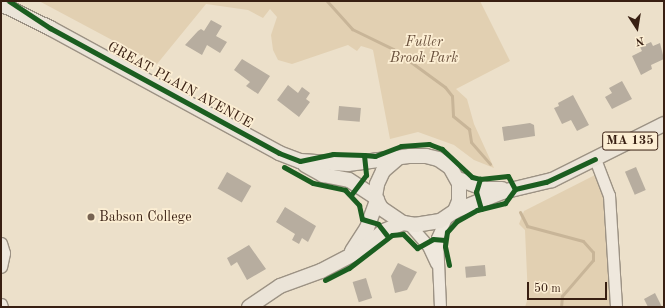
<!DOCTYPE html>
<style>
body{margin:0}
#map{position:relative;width:665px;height:308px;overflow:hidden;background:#ece0ca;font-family:"Old Standard TT",serif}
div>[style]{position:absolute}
.green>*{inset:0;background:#e2d0b2}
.stream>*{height:3px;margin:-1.5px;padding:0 1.5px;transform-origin:1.5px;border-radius:1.5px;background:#c8b598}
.building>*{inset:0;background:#b7ad9f;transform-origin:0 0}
.roads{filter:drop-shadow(1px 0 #9c9284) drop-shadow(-1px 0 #9c9284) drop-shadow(0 1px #9c9284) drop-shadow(0 -1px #9c9284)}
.minor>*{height:11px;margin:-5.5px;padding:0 5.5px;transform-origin:5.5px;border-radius:5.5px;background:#efe8dd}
.major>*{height:14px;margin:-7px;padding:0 7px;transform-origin:7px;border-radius:7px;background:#ebe4d8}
.cycleway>*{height:5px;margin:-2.5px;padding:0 2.5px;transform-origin:2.5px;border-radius:2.5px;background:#1b5e20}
.dots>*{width:11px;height:11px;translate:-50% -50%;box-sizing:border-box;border:2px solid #fceed3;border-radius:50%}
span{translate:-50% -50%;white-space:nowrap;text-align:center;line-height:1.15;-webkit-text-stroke:3.5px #fceed3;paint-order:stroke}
.shield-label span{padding:1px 3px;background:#fceed3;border:1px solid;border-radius:3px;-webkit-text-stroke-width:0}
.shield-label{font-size:13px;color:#381f12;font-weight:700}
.park-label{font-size:14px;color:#69503c;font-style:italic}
.street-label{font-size:14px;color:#381f12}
.poi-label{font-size:14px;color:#381f12}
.left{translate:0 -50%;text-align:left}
.frame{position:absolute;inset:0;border:2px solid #381f12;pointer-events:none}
.north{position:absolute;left:617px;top:8px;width:40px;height:40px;-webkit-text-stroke:3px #fceed3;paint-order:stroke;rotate:168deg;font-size:11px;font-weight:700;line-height:16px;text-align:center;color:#381f12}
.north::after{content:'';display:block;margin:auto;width:14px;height:18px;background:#381f12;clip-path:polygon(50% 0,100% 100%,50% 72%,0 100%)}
.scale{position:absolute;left:527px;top:282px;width:80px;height:18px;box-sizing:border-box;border:2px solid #381f12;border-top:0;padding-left:5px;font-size:12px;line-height:14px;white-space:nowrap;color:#381f12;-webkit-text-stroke:3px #fceed3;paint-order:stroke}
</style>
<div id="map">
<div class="green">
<i style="clip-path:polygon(39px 1px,480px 1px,510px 61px,456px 89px,467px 99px,474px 124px,494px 168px,474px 160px,454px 145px,418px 132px,390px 139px,373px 50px,371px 49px,361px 46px,357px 51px,348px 45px,292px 64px,278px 60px,273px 50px,271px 35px,277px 17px,270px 9px,263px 18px,248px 10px,206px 4px,157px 64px)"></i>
<i style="clip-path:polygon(597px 174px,604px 187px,611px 307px,525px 307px,528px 298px,525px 230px,519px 224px,524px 211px)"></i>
</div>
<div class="stream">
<i style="left:327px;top:1px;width:38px;rotate:48deg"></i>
<i style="left:352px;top:29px;width:46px;rotate:26deg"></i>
<i style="left:393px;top:49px;width:64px;rotate:36.2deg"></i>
<i style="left:445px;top:87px;width:11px;rotate:52deg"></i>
<i style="left:452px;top:96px;width:20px;rotate:87deg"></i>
<i style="left:453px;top:116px;width:21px;rotate:39deg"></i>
<i style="left:469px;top:129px;width:13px;rotate:81deg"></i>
<i style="left:471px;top:142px;width:29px;rotate:49deg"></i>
<i style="left:520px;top:212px;width:16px;rotate:63deg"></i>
<i style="left:527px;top:226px;width:58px;rotate:15deg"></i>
<i style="left:583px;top:241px;width:15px;rotate:48deg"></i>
<i style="left:593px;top:252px;width:8px;rotate:90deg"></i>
<i style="left:593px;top:260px;width:48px;rotate:130.7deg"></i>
<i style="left:562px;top:296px;width:11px;rotate:95deg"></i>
</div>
<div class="building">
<i style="clip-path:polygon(211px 20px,222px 26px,216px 36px,227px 42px,220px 53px,207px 45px,202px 55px,185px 45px,198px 31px,201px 29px,204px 31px)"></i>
<i style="clip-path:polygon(651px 42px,653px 46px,660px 43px,664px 59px,651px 65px,652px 69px,641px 75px,632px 56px,642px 51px,640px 47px)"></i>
<i style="clip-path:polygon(242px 59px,270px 76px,258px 94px,246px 86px,250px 82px,234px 70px)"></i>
<i style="clip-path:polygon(622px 81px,632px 99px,612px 109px,605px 97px,612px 93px,609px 88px)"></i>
<i style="clip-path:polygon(288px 85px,298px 93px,302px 87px,310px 93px,306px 99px,310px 102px,299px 117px,277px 100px)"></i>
<i style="clip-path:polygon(573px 95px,589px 125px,577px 131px,571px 120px,562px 124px,554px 108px,559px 106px,558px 103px)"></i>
<i style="left:339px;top:106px;width:22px;height:14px;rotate:5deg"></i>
<i style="clip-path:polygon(530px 123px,534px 125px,535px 136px,504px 141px,502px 127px)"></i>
<i style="left:636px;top:167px;width:25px;height:12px;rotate:67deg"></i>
<i style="left:227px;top:172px;width:28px;height:19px;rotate:30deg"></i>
<i style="clip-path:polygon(285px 207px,316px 226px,308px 242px,302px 238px,299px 244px,292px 240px,295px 234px,276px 222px)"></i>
<i style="clip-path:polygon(249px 245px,266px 269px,247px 280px,237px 262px,231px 266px,227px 258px)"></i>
<i style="clip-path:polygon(398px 263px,417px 272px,407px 290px,395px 293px,391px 276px)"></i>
<i style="left:485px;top:265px;width:11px;height:20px;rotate:85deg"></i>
<i style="left:366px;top:278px;width:21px;height:14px;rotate:73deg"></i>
<i style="clip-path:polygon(655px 293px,662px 307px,648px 307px,644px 299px)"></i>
</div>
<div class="roads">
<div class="minor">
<i style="left:595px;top:159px;width:39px;rotate:69deg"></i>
<i style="left:609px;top:195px;width:112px;rotate:86.4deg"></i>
<i style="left:409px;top:224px;width:29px;rotate:49deg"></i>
<i style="left:428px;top:246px;width:19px;rotate:65deg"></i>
<i style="left:1px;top:243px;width:10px;rotate:73deg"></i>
<i style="left:4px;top:253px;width:14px;rotate:102deg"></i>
<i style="left:1px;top:304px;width:3px;rotate:72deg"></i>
<i style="left:440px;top:307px;width:69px;rotate:-92.5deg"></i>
<i style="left:437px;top:238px;width:24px;rotate:-66deg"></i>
</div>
<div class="major">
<i style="left:1px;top:4px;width:55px;rotate:26.1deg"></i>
<i style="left:50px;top:28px;width:261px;rotate:28.6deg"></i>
<i style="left:279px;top:153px;width:22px;rotate:21deg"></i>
<i style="left:300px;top:161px;width:48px;rotate:3.6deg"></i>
<i style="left:348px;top:164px;width:63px;rotate:-7.4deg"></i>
<i style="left:410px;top:156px;width:16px"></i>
<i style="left:426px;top:156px;width:12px;rotate:14deg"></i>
<i style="left:438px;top:159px;width:14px;rotate:34deg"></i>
<i style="left:450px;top:167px;width:18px;rotate:61deg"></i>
<i style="left:459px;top:183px;width:18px;rotate:90deg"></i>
<i style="left:459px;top:201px;width:11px;rotate:112deg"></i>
<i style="left:455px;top:211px;width:18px;rotate:146deg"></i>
<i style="left:440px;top:221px;width:24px;rotate:171deg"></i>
<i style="left:416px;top:225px;width:13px;rotate:-171deg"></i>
<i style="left:403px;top:223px;width:27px;rotate:-146deg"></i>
<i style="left:381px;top:208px;width:13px;rotate:-119deg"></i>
<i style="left:375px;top:197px;width:13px;rotate:-81deg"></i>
<i style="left:377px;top:184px;width:14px;rotate:-65deg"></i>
<i style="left:383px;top:171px;width:20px;rotate:-41deg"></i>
<i style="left:305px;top:165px;width:21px;rotate:29deg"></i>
<i style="left:323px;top:175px;width:26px;rotate:11deg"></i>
<i style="left:349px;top:180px;width:31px;rotate:33deg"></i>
<i style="left:458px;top:179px;width:29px;rotate:20deg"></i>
<i style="left:485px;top:189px;width:17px"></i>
<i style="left:455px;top:211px;width:51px;rotate:-22deg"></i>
<i style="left:502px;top:192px;width:51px;rotate:-13.5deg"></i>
<i style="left:552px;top:180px;width:125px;rotate:-26.6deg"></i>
<i style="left:352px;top:251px;width:27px;rotate:-57deg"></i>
<i style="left:367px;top:228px;width:30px;rotate:-70deg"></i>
<i style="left:249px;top:307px;width:37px;rotate:-34deg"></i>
<i style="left:280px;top:286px;width:44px;rotate:-20.1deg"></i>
<i style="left:321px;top:271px;width:47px;rotate:-27.6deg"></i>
<i style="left:363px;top:249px;width:28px;rotate:-41deg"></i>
<i style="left:384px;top:231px;width:21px;rotate:-23deg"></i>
</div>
</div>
<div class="cycleway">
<i style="left:9px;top:1px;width:49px;rotate:33.4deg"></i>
<i style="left:50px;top:28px;width:261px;rotate:28.6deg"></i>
<i style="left:279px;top:153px;width:22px;rotate:21deg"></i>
<i style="left:300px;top:161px;width:34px;rotate:-12deg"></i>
<i style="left:333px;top:154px;width:31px;rotate:2deg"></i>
<i style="left:364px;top:155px;width:20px;rotate:84deg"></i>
<i style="left:366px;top:175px;width:25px;rotate:127deg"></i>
<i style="left:364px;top:155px;width:11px;rotate:5deg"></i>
<i style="left:375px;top:156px;width:28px;rotate:-21deg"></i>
<i style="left:401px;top:146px;width:28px;rotate:-4deg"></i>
<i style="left:429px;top:144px;width:14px;rotate:21deg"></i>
<i style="left:442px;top:149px;width:41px;rotate:43deg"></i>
<i style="left:472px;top:177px;width:8px;rotate:14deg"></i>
<i style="left:284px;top:167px;width:33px;rotate:29deg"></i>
<i style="left:313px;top:183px;width:33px;rotate:12deg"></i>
<i style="left:345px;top:190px;width:21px;rotate:47deg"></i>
<i style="left:359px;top:205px;width:14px;rotate:78deg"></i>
<i style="left:362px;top:219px;width:17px;rotate:17deg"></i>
<i style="left:378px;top:224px;width:16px;rotate:52deg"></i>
<i style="left:515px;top:189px;width:32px;rotate:-13deg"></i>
<i style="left:546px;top:182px;width:54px;rotate:-25.1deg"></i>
<i style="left:481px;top:209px;width:18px;rotate:-106deg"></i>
<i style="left:476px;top:192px;width:14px;rotate:-73deg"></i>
<i style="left:480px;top:179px;width:28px;rotate:-6deg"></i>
<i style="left:508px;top:176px;width:15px;rotate:62deg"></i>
<i style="left:449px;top:265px;width:19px;rotate:-102deg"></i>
<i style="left:445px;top:246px;width:14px;rotate:-82deg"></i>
<i style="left:447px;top:232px;width:15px;rotate:-48deg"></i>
<i style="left:457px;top:221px;width:23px;rotate:-29deg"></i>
<i style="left:477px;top:210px;width:29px;rotate:-14deg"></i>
<i style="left:505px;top:203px;width:17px;rotate:-54deg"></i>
<i style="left:325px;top:280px;width:27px;rotate:-27deg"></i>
<i style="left:349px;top:268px;width:54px;rotate:-37.5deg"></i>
<i style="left:392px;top:235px;width:11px;rotate:-5deg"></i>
<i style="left:403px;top:234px;width:20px;rotate:45deg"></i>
<i style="left:417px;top:248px;width:18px;rotate:-29deg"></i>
<i style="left:433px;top:239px;width:12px;rotate:5deg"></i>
</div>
<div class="dots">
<i style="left:91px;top:217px;background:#776352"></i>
</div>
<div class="shield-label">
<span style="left:630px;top:141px">MA 135</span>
</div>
<div class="park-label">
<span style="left:424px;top:50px">Fuller<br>Brook Park</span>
</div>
<div class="street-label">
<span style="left:180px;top:85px;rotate:29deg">GREAT PLAIN AVENUE</span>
</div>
<div class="poi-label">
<span class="left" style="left:99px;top:217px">Babson College</span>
</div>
<div class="frame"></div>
<div class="north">N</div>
<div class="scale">50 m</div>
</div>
